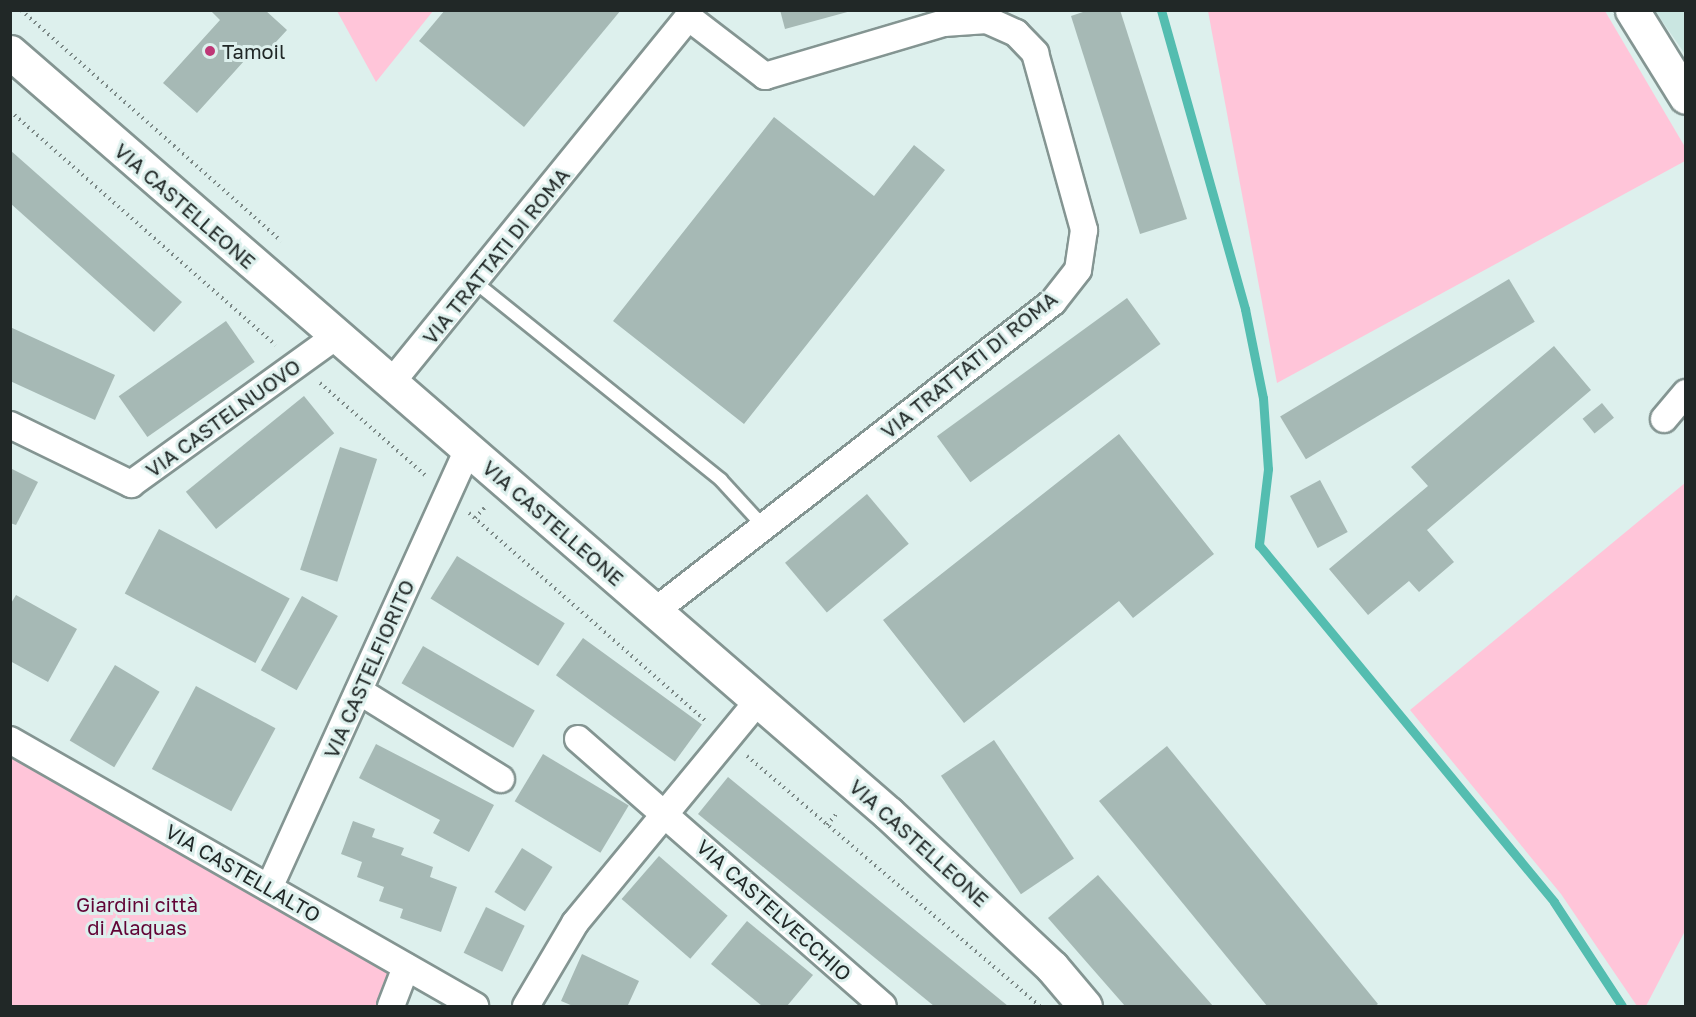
<!DOCTYPE html>
<meta charset="utf-8">
<style>
body{margin:0}
#map{position:relative;width:1696px;height:1017px;overflow:hidden;background:#ddf0ed;font-family:"Golos Text",sans-serif}
div>[style]{position:absolute}
.built>*{inset:0;background:#cae6e1}
.green>*{inset:0;background:#ffc5d9}
.stream>*{height:9px;margin:-4.5px;padding:0 4.5px;transform-origin:4.5px;border-radius:4.5px;background:#54bdb0}
.building>*{inset:0;background:#a6b9b5;transform-origin:0 0}
.path>*{height:4px;margin-top:-2px;transform-origin:0;background:repeating-linear-gradient(90deg,#7b8886 0 1.5px,transparent 0 6px)}
.roads{filter:drop-shadow(2px 0 #849592) drop-shadow(-2px 0 #849592) drop-shadow(0 2px #849592) drop-shadow(0 -2px #849592)}
.lane>*{height:12px;margin:-6px;padding:0 6px;transform-origin:6px;border-radius:6px;background:#fff}
.street>*{height:26px;margin:-13px;padding:0 13px;transform-origin:13px;border-radius:13px;background:#fff}
.secondary>*{height:33px;margin:-16.5px;padding:0 16.5px;transform-origin:16.5px;border-radius:16.5px;background:#fff}
.dots>*{width:16px;height:16px;translate:-50% -50%;box-sizing:border-box;border:3px solid #ddf0ed;border-radius:50%}
span{translate:-50% -50%;white-space:nowrap;text-align:center;line-height:1.15;-webkit-text-stroke:6px #ddf0ed;paint-order:stroke}
.poi-label{font-size:20px;color:#212827}
.left{translate:0 -50%;text-align:left}
.street-label{font-size:20px;color:#212827}
.park-label{font-size:20px;color:#620436}
.frame{position:absolute;inset:0;border:12px solid #212827;pointer-events:none}
</style>
<div id="map">
<div class="built">
<i style="clip-path:polygon(1655px 11px,1685px 11px,1685px 54px)"></i>
</div>
<div class="green">
<i style="clip-path:polygon(337px 11px,433px 11px,376px 82px)"></i>
<i style="clip-path:polygon(1208px 11px,1605px 11px,1685px 147px,1685px 161px,1277px 383px)"></i>
<i style="clip-path:polygon(1685px 483px,1685px 931px,1646px 1006px,1637px 1006px,1561px 894px,1410px 710px)"></i>
<i style="clip-path:polygon(10px 739px,403px 969px,388px 1006px,11px 1006px)"></i>
</div>
<div class="stream">
<i style="left:1161px;top:10px;width:311px;rotate:74.3deg"></i>
<i style="left:1245px;top:309px;width:91px;rotate:78.6deg"></i>
<i style="left:1263px;top:398px;width:71px;rotate:86deg"></i>
<i style="left:1268px;top:469px;width:77px;rotate:96.8deg"></i>
<i style="left:1259px;top:545px;width:463px;rotate:50.4deg"></i>
<i style="left:1554px;top:902px;width:124px;rotate:56.8deg"></i>
</div>
<div class="building">
<i style="clip-path:polygon(210px 10px,265px 10px,287px 30px,262px 57px,254px 50px,197px 113px,163px 83px,220px 20px)"></i>
<i style="clip-path:polygon(445px 10px,621px 10px,524px 127px,419px 41px)"></i>
<i style="clip-path:polygon(780px 10px,851px 10px,851px 11px,785px 29px)"></i>
<i style="clip-path:polygon(1089px 10px,1120px 10px,1187px 219px,1140px 234px,1071px 16px)"></i>
<i style="clip-path:polygon(774px 117px,874px 196px,914px 145px,945px 170px,744px 424px,613px 321px)"></i>
<i style="clip-path:polygon(10px 150px,182px 302px,154px 332px,10px 203px)"></i>
<i style="left:1509px;top:279px;width:50px;height:267px;rotate:59deg"></i>
<i style="left:1127px;top:298px;width:57px;height:235px;rotate:54deg"></i>
<i style="left:226px;top:321px;width:50px;height:131px;rotate:55deg"></i>
<i style="clip-path:polygon(10px 327px,115px 375px,95px 420px,10px 381px)"></i>
<i style="clip-path:polygon(1554px 346px,1591px 390px,1427px 530px,1454px 562px,1419px 592px,1409px 581px,1368px 615px,1329px 569px,1428px 486px,1411px 467px)"></i>
<i style="left:304px;top:396px;width:48px;height:152px;rotate:51deg"></i>
<i style="left:1602px;top:403px;width:19px;height:25px;rotate:51deg"></i>
<i style="clip-path:polygon(1119px 434px,1214px 554px,1133px 618px,1119px 601px,964px 723px,883px 620px)"></i>
<i style="left:340px;top:447px;width:39px;height:129px;rotate:18deg"></i>
<i style="clip-path:polygon(10px 468px,38px 482px,16px 525px,10px 523px)"></i>
<i style="left:1320px;top:480px;width:59px;height:34px;rotate:62deg"></i>
<i style="left:867px;top:494px;width:65px;height:107px;rotate:50deg"></i>
<i style="left:159px;top:529px;width:148px;height:73px;rotate:28deg"></i>
<i style="left:457px;top:556px;width:127px;height:50px;rotate:32deg"></i>
<i style="clip-path:polygon(16px 595px,77px 629px,48px 682px,10px 661px,10px 605px)"></i>
<i style="left:302px;top:596px;width:41px;height:85px;rotate:29deg"></i>
<i style="left:583px;top:638px;width:147px;height:46px;rotate:36deg"></i>
<i style="left:423px;top:646px;width:129px;height:43px;rotate:30deg"></i>
<i style="left:115px;top:665px;width:52px;height:88px;rotate:31deg"></i>
<i style="left:196px;top:686px;width:90px;height:94px;rotate:28deg"></i>
<i style="left:994px;top:740px;width:143px;height:64px;rotate:56deg"></i>
<i style="clip-path:polygon(376px 744px,494px 805px,469px 852px,433px 833px,440px 820px,359px 778px)"></i>
<i style="clip-path:polygon(1167px 746px,1378px 1004px,1375px 1006px,1267px 1006px,1099px 801px)"></i>
<i style="left:543px;top:754px;width:100px;height:55px;rotate:31deg"></i>
<i style="clip-path:polygon(728px 777px,1008px 1006px,934px 1006px,698px 814px)"></i>
<i style="clip-path:polygon(353px 821px,375px 829px,372px 837px,404px 848px,401px 855px,433px 867px,430px 877px,457px 887px,441px 932px,400px 918px,403px 909px,379px 901px,384px 887px,357px 877px,362px 862px,341px 854px)"></i>
<i style="left:522px;top:848px;width:36px;height:52px;rotate:32deg"></i>
<i style="left:659px;top:856px;width:91px;height:57px;rotate:41deg"></i>
<i style="clip-path:polygon(1098px 875px,1213px 1006px,1125px 1006px,1048px 918px)"></i>
<i style="left:486px;top:907px;width:43px;height:51px;rotate:26deg"></i>
<i style="clip-path:polygon(747px 921px,813px 975px,787px 1006px,762px 1006px,711px 964px)"></i>
<i style="clip-path:polygon(582px 954px,639px 981px,628px 1005px,632px 1006px,573px 1006px,561px 1001px)"></i>
</div>
<div class="path">
<i style="left:21px;top:10px;width:348px;rotate:41.6deg"></i>
<i style="left:10px;top:111px;width:354px;rotate:41.4deg"></i>
<i style="left:320px;top:383px;width:140px;rotate:41.2deg"></i>
<i style="left:469px;top:513px;width:317px;rotate:41.3deg"></i>
<i style="left:475px;top:518px;width:16px;rotate:-47deg"></i>
<i style="left:747px;top:756px;width:385px;rotate:40.5deg"></i>
<i style="left:827px;top:825px;width:17px;rotate:-50deg"></i>
</div>
<div class="roads">
<div class="lane">
<i style="left:475px;top:282px;width:316px;rotate:38.8deg"></i>
<i style="left:721px;top:480px;width:64px;rotate:47.5deg"></i>
</div>
<div class="street">
<i style="left:391px;top:383px;width:471px;rotate:-50.9deg"></i>
<i style="left:688px;top:17px;width:97px;rotate:37.5deg"></i>
<i style="left:765px;top:76px;width:187px;rotate:-16.5deg"></i>
<i style="left:944px;top:23px;width:43px;rotate:-4deg"></i>
<i style="left:987px;top:20px;width:32px;rotate:24deg"></i>
<i style="left:1016px;top:33px;width:28px;rotate:46deg"></i>
<i style="left:1035px;top:53px;width:184px;rotate:74.5deg"></i>
<i style="left:1084px;top:230px;width:40px;rotate:98.5deg"></i>
<i style="left:1078px;top:270px;width:41px;rotate:128deg"></i>
<i style="left:1053px;top:302px;width:504px;rotate:142.17deg"></i>
<i style="left:1664px;top:419px;width:34px;rotate:-50deg"></i>
<i style="left:10px;top:425px;width:135px;rotate:26deg"></i>
<i style="left:131px;top:484px;width:253px;rotate:-35.8deg"></i>
<i style="left:359px;top:691px;width:167px;rotate:31.8deg"></i>
<i style="left:578px;top:739px;width:405px;rotate:41.2deg"></i>
<i style="left:10px;top:740px;width:536px;rotate:29.77deg"></i>
<i style="left:269px;top:888px;width:481px;rotate:-65.6deg"></i>
<i style="left:391px;top:1006px;width:42px;rotate:-69deg"></i>
<i style="left:526px;top:1006px;width:96px;rotate:-59.4deg"></i>
<i style="left:575px;top:923px;width:288px;rotate:-50.5deg"></i>
</div>
<div class="secondary">
<i style="left:1632px;top:10px;width:102px;rotate:58.2deg"></i>
<i style="left:10px;top:52px;width:1162px;rotate:40.92deg"></i>
<i style="left:888px;top:813px;width:225px;rotate:43.2deg"></i>
<i style="left:1052px;top:967px;width:51px;rotate:49.8deg"></i>
</div>
</div>
<div class="dots">
<i style="left:210px;top:51px;background:#be3776"></i>
</div>
<div class="poi-label">
<span class="left" style="left:222px;top:51px">Tamoil</span>
</div>
<div class="street-label">
<span style="left:185px;top:206px;rotate:41deg">VIA CASTELLEONE</span>
<span style="left:496px;top:256px;rotate:-51deg">VIA TRATTATI DI ROMA</span>
<span style="left:969px;top:365px;rotate:-39deg">VIA TRATTATI DI ROMA</span>
<span style="left:223px;top:418px;rotate:-36deg">VIA CASTELNUOVO</span>
<span style="left:553px;top:523px;rotate:41deg">VIA CASTELLEONE</span>
<span style="left:369px;top:669px;rotate:-66deg">VIA CASTELFIORITO</span>
<span style="left:919px;top:843px;rotate:42deg">VIA CASTELLEONE</span>
<span style="left:243px;top:873px;rotate:30deg">VIA CASTELLALTO</span>
<span style="left:774px;top:910px;rotate:42deg">VIA CASTELVECCHIO</span>
</div>
<div class="park-label">
<span style="left:137px;top:916px">Giardini città<br>di Alaquas</span>
</div>
<div class="frame"></div>
</div>
